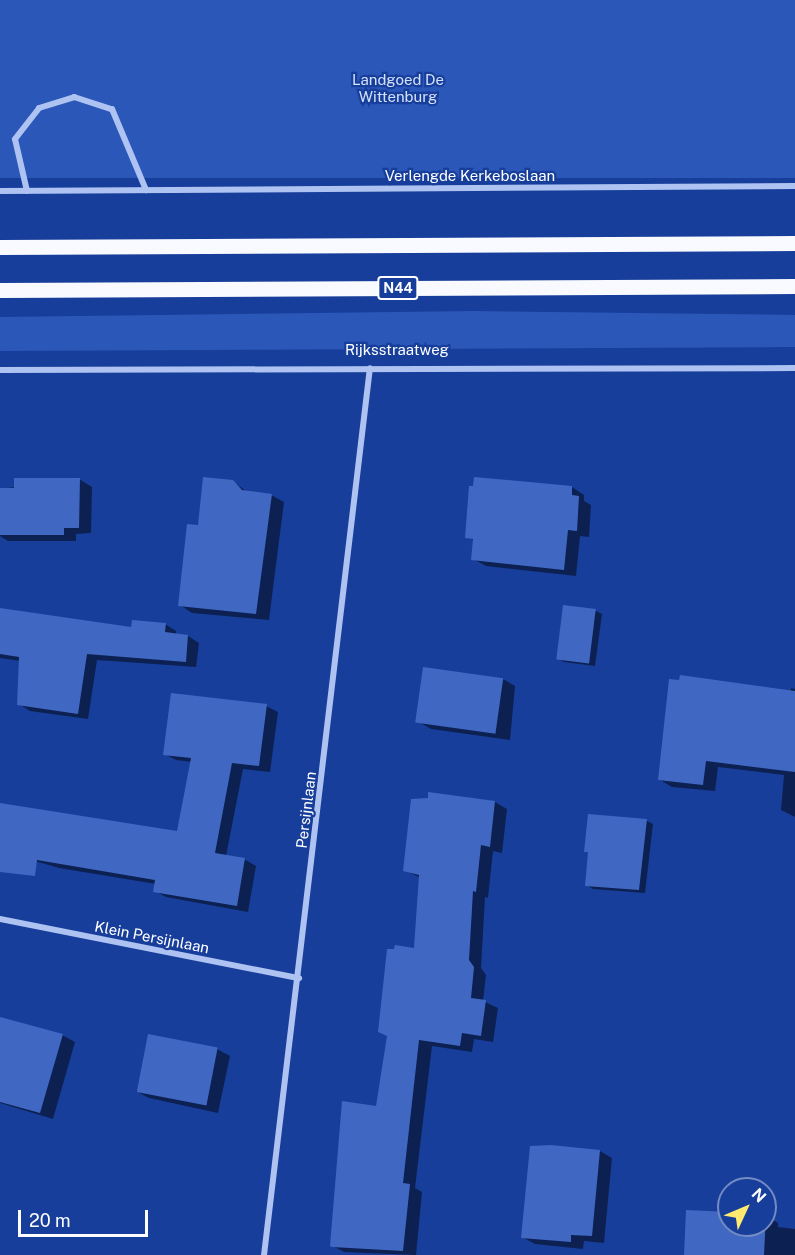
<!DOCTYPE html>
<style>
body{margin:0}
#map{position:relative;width:795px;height:1255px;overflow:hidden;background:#173e9b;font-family:"Public Sans",sans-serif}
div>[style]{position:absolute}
.green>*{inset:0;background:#2b57b9;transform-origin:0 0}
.shadow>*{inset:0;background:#0007}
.building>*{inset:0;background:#4068c2;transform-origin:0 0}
.street>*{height:6px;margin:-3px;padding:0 3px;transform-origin:3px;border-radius:3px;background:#aec3f2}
.primary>*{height:15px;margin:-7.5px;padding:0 7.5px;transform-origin:7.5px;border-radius:7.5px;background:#f9faff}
span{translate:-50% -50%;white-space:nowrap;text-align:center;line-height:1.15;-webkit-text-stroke:4.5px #173e9b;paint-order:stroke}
.shield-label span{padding:2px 4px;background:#173e9b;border:2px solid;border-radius:4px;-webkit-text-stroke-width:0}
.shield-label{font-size:14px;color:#fff;font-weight:700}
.park-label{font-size:15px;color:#d5e2fc}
.street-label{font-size:15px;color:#fff}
.north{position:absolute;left:717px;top:1177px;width:60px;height:60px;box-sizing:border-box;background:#173e9b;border:2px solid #748bc3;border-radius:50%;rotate:46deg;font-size:16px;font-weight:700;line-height:24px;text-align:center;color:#fff}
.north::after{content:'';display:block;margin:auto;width:21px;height:27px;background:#ffea6f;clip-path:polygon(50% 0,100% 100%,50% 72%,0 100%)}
.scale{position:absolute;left:18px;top:1210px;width:130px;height:27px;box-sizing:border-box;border:3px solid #fff;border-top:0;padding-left:8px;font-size:18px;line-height:21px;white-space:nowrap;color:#fff;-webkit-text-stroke:4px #173e9b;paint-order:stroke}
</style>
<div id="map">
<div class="green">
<i style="left:0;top:0;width:795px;height:178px"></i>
<i style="clip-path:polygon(474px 311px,795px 315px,795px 347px,0 351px,0 317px)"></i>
</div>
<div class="shadow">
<i style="clip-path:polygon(79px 479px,92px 487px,91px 533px,76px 534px,76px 541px,8px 541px,0 536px,0 489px)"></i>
<i style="clip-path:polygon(232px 481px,249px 493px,271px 495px,284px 502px,269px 620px,192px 613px,180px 605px,199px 527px)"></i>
<i style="clip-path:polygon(572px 487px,584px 495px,584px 501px,591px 505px,589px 537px,580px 536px,576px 576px,486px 566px,473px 559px,475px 541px,467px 537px)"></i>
<i style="clip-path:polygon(0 609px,132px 628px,165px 624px,176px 631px,176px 635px,188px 636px,199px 643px,196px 667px,97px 660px,88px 719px,30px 711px,19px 704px,21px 661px,0 658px)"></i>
<i style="clip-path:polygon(596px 611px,602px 614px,595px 666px,564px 662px,558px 659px)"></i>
<i style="clip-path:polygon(503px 679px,515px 686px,510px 740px,431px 729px,419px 722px)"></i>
<i style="clip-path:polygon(791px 688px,795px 689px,795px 817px,781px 810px,784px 775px,718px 767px,715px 791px,672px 787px,660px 780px,791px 692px)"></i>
<i style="clip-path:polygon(266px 706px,278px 712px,270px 772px,243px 769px,226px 856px,244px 859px,256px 866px,248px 912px,166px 897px,155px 891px,156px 884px,59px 868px,28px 859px,178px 832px,192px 762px,176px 760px,165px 754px)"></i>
<i style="clip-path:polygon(495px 802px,507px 809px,502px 853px,493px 851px,488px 898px,485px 897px,481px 968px,486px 975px,483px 1001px,498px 1008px,493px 1042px,474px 1039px,472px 1052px,432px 1046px,415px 1188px,422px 1192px,416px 1255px,344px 1252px,331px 1245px,377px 1107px,415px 949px,421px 878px,404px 870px)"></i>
<i style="clip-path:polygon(647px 821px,653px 824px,645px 893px,593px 889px,587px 885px,590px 853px,586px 851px)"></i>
<i style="clip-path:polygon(0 1018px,62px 1035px,75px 1042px,53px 1119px,0 1103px)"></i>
<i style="clip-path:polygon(217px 1049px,230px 1056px,218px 1113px,149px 1098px,136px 1091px)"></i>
<i style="clip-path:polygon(600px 1151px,612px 1158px,604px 1243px,584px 1241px,583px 1249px,535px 1244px,522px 1237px)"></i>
<i style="clip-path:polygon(729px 1214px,729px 1225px,765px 1225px,766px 1216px,778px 1223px,778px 1227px,795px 1229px,795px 1255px,685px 1255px)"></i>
</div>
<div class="building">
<i style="clip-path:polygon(203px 477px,233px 480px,242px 490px,272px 494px,256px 614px,178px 606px,187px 524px,198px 525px)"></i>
<i style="clip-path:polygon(474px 477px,572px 486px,572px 495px,579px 496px,577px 531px,568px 530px,564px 570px,471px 560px,473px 539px,465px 538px,469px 486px,473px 486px)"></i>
<i style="clip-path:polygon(14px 478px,80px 478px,79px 528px,64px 528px,64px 535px,0 535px,0 488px,14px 488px)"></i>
<i style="left:563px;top:605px;width:33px;height:55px;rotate:7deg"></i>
<i style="clip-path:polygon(0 608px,131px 627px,132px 620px,166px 623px,165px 632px,188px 635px,186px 662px,87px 654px,78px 714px,17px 705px,19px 657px,0 654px)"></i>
<i style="left:423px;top:667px;width:81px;height:56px;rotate:8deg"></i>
<i style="clip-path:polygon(680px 675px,795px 691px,795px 772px,706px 761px,703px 785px,658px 780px,669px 679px,679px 680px)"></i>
<i style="clip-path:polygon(171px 693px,267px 704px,259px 766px,232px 763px,215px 853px,245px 858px,237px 906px,153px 892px,155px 880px,37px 860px,35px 876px,0 872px,0 803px,177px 831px,191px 758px,163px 755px)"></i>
<i style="clip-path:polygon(428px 792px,495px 801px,490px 847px,481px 845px,476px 892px,473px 891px,469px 960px,474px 967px,471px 998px,486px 1000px,481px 1036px,462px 1033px,460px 1046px,419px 1040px,403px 1183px,410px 1184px,403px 1251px,332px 1247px,330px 1246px,342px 1101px,376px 1106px,387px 1036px,378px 1032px,387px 949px,394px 949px,395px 945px,414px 948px,419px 875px,403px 871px,411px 799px,428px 798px)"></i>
<i style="clip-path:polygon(588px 814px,647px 819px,639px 890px,585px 886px,588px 852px,584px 852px)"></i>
<i style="clip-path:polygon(0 1017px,63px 1034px,40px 1113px,0 1102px)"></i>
<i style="left:148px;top:1034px;width:71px;height:59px;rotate:11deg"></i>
<i style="clip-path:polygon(551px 1145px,600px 1150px,592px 1236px,571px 1235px,571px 1242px,521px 1238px,530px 1146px)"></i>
<i style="clip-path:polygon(686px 1210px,729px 1212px,729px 1225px,765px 1225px,766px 1214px,764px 1255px,684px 1255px)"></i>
</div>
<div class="street">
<i style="left:0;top:191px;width:795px;rotate:-0.36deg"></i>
<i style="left:27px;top:191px;width:53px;rotate:-103deg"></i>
<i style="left:15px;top:139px;width:39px;rotate:-52deg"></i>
<i style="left:39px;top:108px;width:37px;rotate:-17deg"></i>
<i style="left:74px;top:97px;width:40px;rotate:18deg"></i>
<i style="left:112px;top:109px;width:88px;rotate:67.2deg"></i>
<i style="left:0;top:370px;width:795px;rotate:-0.14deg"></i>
<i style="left:0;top:919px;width:305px;rotate:11.2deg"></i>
<i style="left:264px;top:1255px;width:893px;rotate:-83.19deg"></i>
</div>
<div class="primary">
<i style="left:0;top:247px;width:795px;rotate:-0.29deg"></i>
<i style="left:0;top:290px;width:795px;rotate:-0.29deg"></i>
</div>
<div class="shield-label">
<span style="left:398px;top:288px">N44</span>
</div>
<div class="park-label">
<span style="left:398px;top:88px">Landgoed De<br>Wittenburg</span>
</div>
<div class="street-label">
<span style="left:470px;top:176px">Verlengde Kerkeboslaan</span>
<span style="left:397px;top:350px">Rijksstraatweg</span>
<span style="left:306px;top:810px;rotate:-83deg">Persijnlaan</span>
<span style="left:152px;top:937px;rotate:11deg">Klein Persijnlaan</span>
</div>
<div class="north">N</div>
<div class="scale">20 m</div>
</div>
